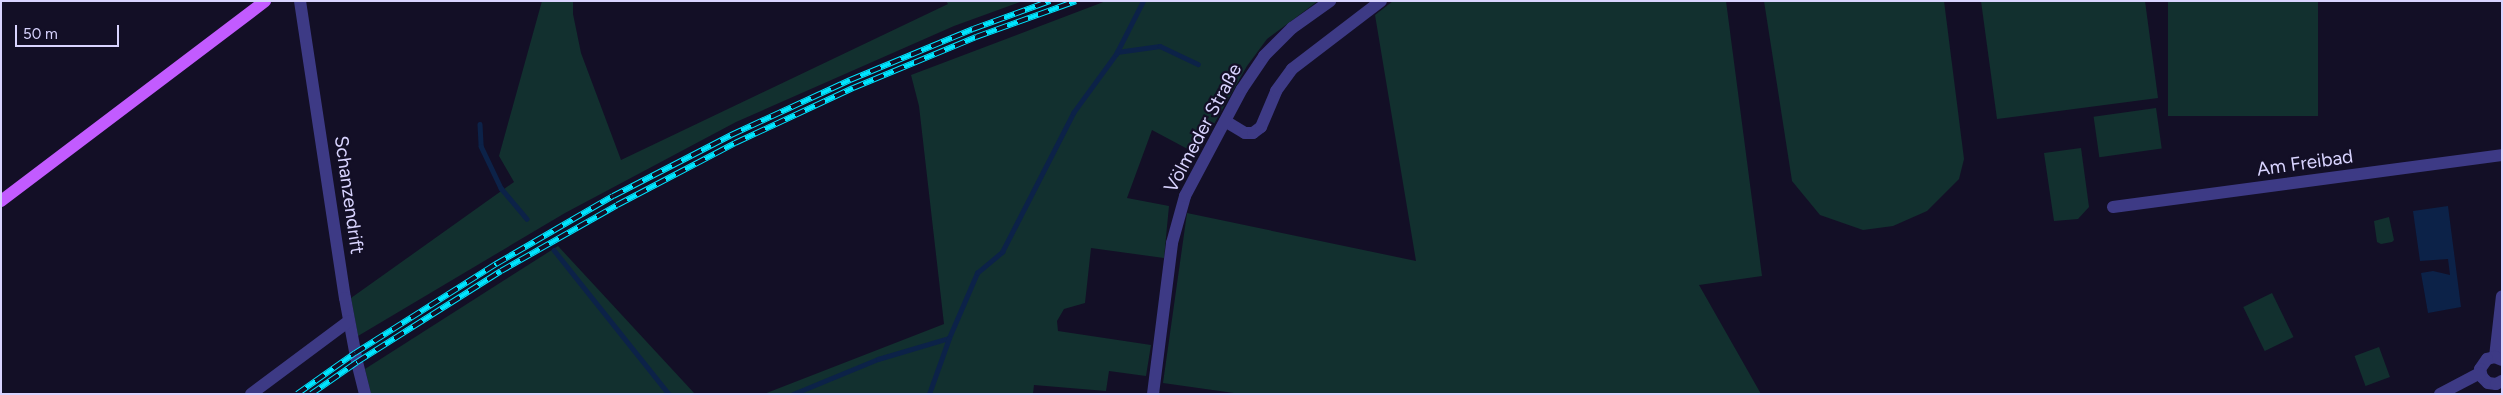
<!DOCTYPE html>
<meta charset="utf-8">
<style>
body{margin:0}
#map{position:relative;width:2503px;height:395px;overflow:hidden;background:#130f26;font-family:Figtree,sans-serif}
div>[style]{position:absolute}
.green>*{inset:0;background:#12302f;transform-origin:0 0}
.water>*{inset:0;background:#0c2248}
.stream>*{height:4.5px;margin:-2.25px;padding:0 2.25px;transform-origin:2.25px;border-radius:2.25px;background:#0c2248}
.minor>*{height:12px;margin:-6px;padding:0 6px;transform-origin:6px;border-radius:6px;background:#3d3a85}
.tertiary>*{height:12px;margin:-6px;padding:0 6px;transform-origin:6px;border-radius:6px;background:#3d3a85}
.primary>*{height:12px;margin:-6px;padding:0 6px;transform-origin:6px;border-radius:6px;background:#c25bff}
.rail>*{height:5.5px;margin-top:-2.75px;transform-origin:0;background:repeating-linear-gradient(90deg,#130f26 0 11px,#00e5ff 0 22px);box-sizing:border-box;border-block:1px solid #00e5ff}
span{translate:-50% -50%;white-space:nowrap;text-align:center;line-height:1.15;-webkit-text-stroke:4.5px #130f26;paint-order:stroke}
.street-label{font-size:19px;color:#d9d4ff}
.frame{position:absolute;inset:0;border:2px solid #d9d4ff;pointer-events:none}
.scale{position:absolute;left:15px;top:25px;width:104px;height:22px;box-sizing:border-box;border:2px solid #d9d4ff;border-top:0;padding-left:6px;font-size:15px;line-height:18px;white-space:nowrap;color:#d9d4ff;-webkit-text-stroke:4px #130f26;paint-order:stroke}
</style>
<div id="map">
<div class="green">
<i style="clip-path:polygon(542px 1px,573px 1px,573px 14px,581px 53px,621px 160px,948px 4px,946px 1px,1023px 1px,954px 26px,736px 122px,565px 213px,358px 336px,351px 298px,514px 182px,499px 156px)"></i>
<i style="clip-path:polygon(1106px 1px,1318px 1px,1267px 39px,1247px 66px,1197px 154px,1152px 130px,1127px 198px,1169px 206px,1164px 258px,1091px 248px,1085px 303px,1064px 309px,1057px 321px,1058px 331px,1151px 345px,1146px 376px,1109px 371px,1106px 391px,1034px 385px,1033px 394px,764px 394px,944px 324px,919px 106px,911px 75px)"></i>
<i style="clip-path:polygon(1393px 1px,1726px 1px,1762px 276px,1699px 285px,1761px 394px,1241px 394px,1163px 383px,1187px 213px,1416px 261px,1375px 15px)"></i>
<i style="clip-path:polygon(1764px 1px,1944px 1px,1964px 159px,1959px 179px,1927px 211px,1893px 226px,1863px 230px,1820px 215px,1792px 181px)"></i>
<i style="clip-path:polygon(1981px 1px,2145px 1px,2158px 98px,1997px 119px)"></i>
<i style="left:2168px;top:1px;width:150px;height:115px"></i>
<i style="left:2156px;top:108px;width:41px;height:63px;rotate:82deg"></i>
<i style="clip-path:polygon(2081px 148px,2089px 207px,2078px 219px,2054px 221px,2044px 153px)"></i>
<i style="clip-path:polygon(2389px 217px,2394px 240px,2392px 242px,2381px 244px,2377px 242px,2374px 221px)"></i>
<i style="clip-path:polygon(558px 246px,695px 394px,371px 394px,365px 369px)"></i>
<i style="left:2272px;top:293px;width:49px;height:32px;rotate:64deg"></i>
<i style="left:2379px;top:347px;width:32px;height:26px;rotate:70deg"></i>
</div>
<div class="water">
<i style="clip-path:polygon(2448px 206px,2461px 307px,2428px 313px,2421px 273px,2433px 271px,2450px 275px,2448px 259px,2420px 261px,2413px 211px)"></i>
</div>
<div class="stream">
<i style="left:1117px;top:52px;width:43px;rotate:-7.9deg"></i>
<i style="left:1160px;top:46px;width:42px;rotate:25.3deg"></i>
<i style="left:480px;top:124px;width:22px;rotate:87deg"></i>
<i style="left:481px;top:146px;width:47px;rotate:64.5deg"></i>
<i style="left:501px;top:188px;width:40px;rotate:50deg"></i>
<i style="left:554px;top:250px;width:184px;rotate:51.4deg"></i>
<i style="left:793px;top:394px;width:92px;rotate:-22.4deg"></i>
<i style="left:878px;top:359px;width:74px;rotate:-16.5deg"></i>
<i style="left:949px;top:338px;width:71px;rotate:-66.7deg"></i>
<i style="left:977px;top:273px;width:33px;rotate:-40deg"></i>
<i style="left:1002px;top:252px;width:156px;rotate:-62.9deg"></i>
<i style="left:1073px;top:113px;width:73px;rotate:-53.9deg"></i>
<i style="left:1116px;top:54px;width:59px;rotate:-63deg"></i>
<i style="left:929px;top:394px;width:59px;rotate:-70.3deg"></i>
</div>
<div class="minor">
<i style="left:300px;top:1px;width:300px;rotate:81.4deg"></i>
<i style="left:345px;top:298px;width:65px;rotate:79.4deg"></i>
<i style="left:357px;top:362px;width:33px;rotate:76deg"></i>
<i style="left:1225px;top:121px;width:23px;rotate:31deg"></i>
<i style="left:1245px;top:133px;width:8px"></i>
<i style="left:1253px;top:133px;width:10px;rotate:-37deg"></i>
<i style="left:1261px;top:127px;width:39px;rotate:-67deg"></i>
<i style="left:1276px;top:91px;width:27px;rotate:-54deg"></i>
<i style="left:1292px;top:69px;width:112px;rotate:-37.4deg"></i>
<i style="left:2113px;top:207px;width:392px;rotate:-7.6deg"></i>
<i style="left:2495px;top:357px;width:61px;rotate:-83.5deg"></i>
<i style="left:251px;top:394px;width:122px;rotate:-36.7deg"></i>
<i style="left:1153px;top:394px;width:152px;rotate:-82.8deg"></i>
<i style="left:1172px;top:243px;width:49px;rotate:-74.5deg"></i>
<i style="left:1185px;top:196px;width:121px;rotate:-62deg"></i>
<i style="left:1242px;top:89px;width:40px;rotate:-56deg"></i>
<i style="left:1264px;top:56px;width:40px;rotate:-45deg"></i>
<i style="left:1292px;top:28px;width:47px;rotate:-35.4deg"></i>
</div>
<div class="tertiary">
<i style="left:2502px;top:360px;width:8px;rotate:-157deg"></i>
<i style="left:2495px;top:357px;width:8px;rotate:166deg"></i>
<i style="left:2487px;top:359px;width:12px;rotate:125deg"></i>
<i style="left:2480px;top:369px;width:8px;rotate:76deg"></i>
<i style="left:2482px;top:377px;width:8px;rotate:45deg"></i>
<i style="left:2488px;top:383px;width:8px;rotate:7deg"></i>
<i style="left:2496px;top:384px;width:7px;rotate:-27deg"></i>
<i style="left:2440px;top:394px;width:45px;rotate:-27.7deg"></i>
</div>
<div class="primary">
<i style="left:1px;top:201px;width:331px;rotate:-37.1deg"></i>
</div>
<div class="rail">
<i style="left:297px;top:394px;width:71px;rotate:-35.3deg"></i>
<i style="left:355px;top:353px;width:167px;rotate:-32.3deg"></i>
<i style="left:496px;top:264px;width:135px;rotate:-30.2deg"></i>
<i style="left:613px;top:196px;width:133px;rotate:-27.3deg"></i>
<i style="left:731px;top:135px;width:131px;rotate:-24.8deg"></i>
<i style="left:850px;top:80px;width:133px;rotate:-22.5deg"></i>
<i style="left:973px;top:29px;width:82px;rotate:-20deg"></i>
<i style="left:311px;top:394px;width:56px;rotate:-34.8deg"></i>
<i style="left:357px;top:362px;width:170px;rotate:-32.3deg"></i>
<i style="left:501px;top:271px;width:133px;rotate:-29.6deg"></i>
<i style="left:617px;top:205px;width:133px;rotate:-27.7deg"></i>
<i style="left:735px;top:143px;width:130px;rotate:-25deg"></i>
<i style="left:853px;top:88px;width:133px;rotate:-22.5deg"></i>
<i style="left:976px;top:37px;width:106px;rotate:-19.8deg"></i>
</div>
<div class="street-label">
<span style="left:1203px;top:128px;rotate:-62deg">Völmeder Straße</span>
<span style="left:2305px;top:163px;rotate:-8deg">Am Freibad</span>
<span style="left:349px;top:195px;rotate:82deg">Schanzendrift</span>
</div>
<div class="frame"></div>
<div class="scale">50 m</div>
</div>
